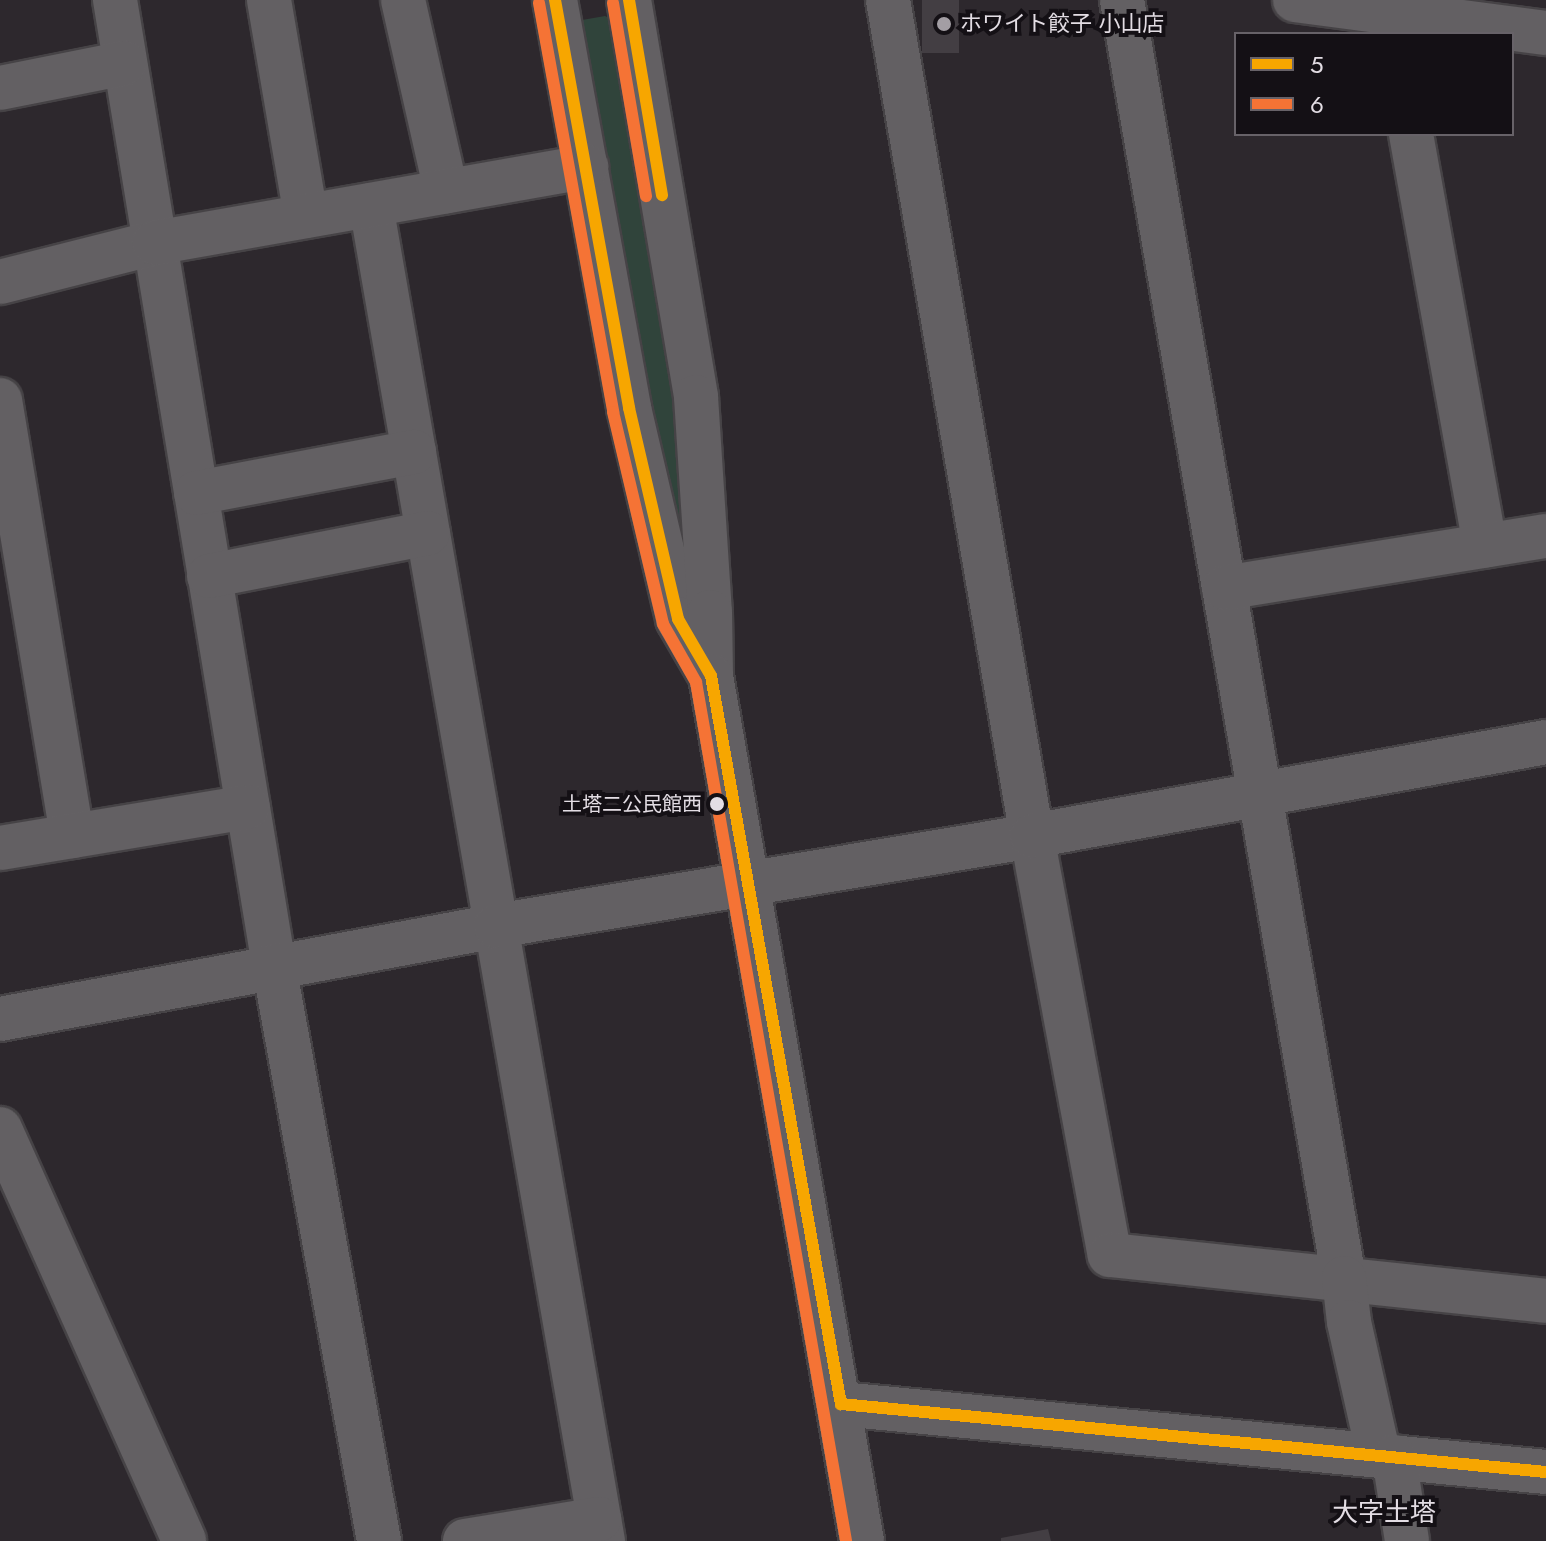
<!DOCTYPE html>
<meta charset="utf-8">
<style>
body{margin:0}
#map{position:relative;width:1546px;height:1541px;overflow:hidden;background:#2d282d;font-family:Jost,"Noto Sans JP",sans-serif}
div>[style]{position:absolute}
.green>*{inset:0;background:#30443b}
.building>*{inset:0;background:#433e43;transform-origin:0 0}
.roads{filter:drop-shadow(2px 0 #464346) drop-shadow(-2px 0 #464346) drop-shadow(0 2px #464346) drop-shadow(0 -2px #464346)}
.minor>*{height:44px;margin:-22px;padding:0 22px;transform-origin:22px;border-radius:22px;background:#636063}
.bus-1>*{height:12px;margin:-6px;padding:0 6px;transform-origin:6px;border-radius:6px;background:#f7a600}
.bus-2>*{height:12px;margin:-6px;padding:0 6px;transform-origin:6px;border-radius:6px;background:#f57335}
.dots>*{width:22px;height:22px;translate:-50% -50%;box-sizing:border-box;border:4px solid #141015;border-radius:50%}
span{translate:-50% -50%;white-space:nowrap;text-align:center;line-height:1.15;-webkit-text-stroke:8px #141015;paint-order:stroke}
.bus-label{font-size:20px;color:#e3dde4}
.right{translate:-100% -50%;text-align:right}
.poi-label{font-size:22px;color:#e3dde4}
.left{translate:0 -50%;text-align:left}
.quarter-label{font-size:26px;color:#e3dde4}
.legend{position:absolute;left:1234px;top:32px;width:280px;height:104px;box-sizing:border-box;background:#141015;border:2px solid #676268;margin:0;padding:10px 14px;list-style:none;font-size:24px;color:#e3dde4}
.legend li{display:flex;align-items:center;gap:16px;height:40px}
.legend b{width:40px;border:2px solid #676268}
</style>
<div id="map">
<div class="green">
<i style="clip-path:polygon(605px 16px,615px 21px,697px 531px,672px 534px,569px 37px,582px 20px)"></i>
</div>
<div class="building">
<i style="left:922px;top:0;width:37px;height:53px"></i>
<i style="clip-path:polygon(1048px 1529px,1051px 1541px,1001px 1541px,1001px 1538px)"></i>
</div>
<div class="roads">
<div class="minor">
<i style="left:115px;top:0;width:979px;rotate:80.65deg"></i>
<i style="left:274px;top:966px;width:585px;rotate:79.65deg"></i>
<i style="left:269px;top:0;width:219px;rotate:80.3deg"></i>
<i style="left:403px;top:0;width:196px;rotate:77.3deg"></i>
<i style="left:555px;top:0;width:415px;rotate:79.7deg"></i>
<i style="left:629px;top:408px;width:217px;rotate:76.9deg"></i>
<i style="left:678px;top:619px;width:64px;rotate:59.8deg"></i>
<i style="left:629px;top:0;width:403px;rotate:80.4deg"></i>
<i style="left:696px;top:397px;width:215px;rotate:86.3deg"></i>
<i style="left:710px;top:612px;width:64px;rotate:89.1deg"></i>
<i style="left:711px;top:676px;width:878px;rotate:80.1deg"></i>
<i style="left:888px;top:0;width:848px;rotate:80.23deg"></i>
<i style="left:1032px;top:836px;width:426px;rotate:79.5deg"></i>
<i style="left:1110px;top:1255px;width:438px;rotate:6deg"></i>
<i style="left:1122px;top:0;width:1297px;rotate:80.15deg"></i>
<i style="left:1344px;top:1278px;width:44px;rotate:83.5deg"></i>
<i style="left:1349px;top:1322px;width:137px;rotate:77.4deg"></i>
<i style="left:1295px;top:0;width:253px;rotate:7.5deg"></i>
<i style="left:0;top:88px;width:127px;rotate:-11.3deg"></i>
<i style="left:1411px;top:134px;width:418px;rotate:79.8deg"></i>
<i style="left:371px;top:205px;width:1356px;rotate:80.15deg"></i>
<i style="left:0;top:282px;width:159px;rotate:-14.2deg"></i>
<i style="left:154px;top:243px;width:439px;rotate:-10deg"></i>
<i style="left:0;top:400px;width:442px;rotate:80.6deg"></i>
<i style="left:196px;top:493px;width:222px;rotate:-10.7deg"></i>
<i style="left:209px;top:576px;width:223px;rotate:-11.1deg"></i>
<i style="left:1224px;top:588px;width:326px;rotate:-9.2deg"></i>
<i style="left:0;top:848px;width:251px;rotate:-9.4deg"></i>
<i style="left:0;top:1019px;width:505px;rotate:-10.62deg"></i>
<i style="left:496px;top:926px;width:544px;rotate:-9.53deg"></i>
<i style="left:1032px;top:836px;width:523px;rotate:-10.36deg"></i>
<i style="left:0;top:1129px;width:451px;rotate:65.9deg"></i>
<i style="left:841px;top:1404px;width:708px;rotate:5.51deg"></i>
<i style="left:1394px;top:1457px;width:85px;rotate:81.2deg"></i>
<i style="left:465px;top:1541px;width:136px;rotate:-9.3deg"></i>
</div>
</div>
<div class="bus-1">
<i style="left:555px;top:0;width:415px;rotate:79.7deg"></i>
<i style="left:629px;top:408px;width:217px;rotate:76.9deg"></i>
<i style="left:678px;top:619px;width:66px;rotate:59.9deg"></i>
<i style="left:711px;top:676px;width:740px;rotate:79.88deg"></i>
<i style="left:629px;top:0;width:198px;rotate:80.4deg"></i>
<i style="left:841px;top:1404px;width:708px;rotate:5.51deg"></i>
</div>
<div class="bus-2">
<i style="left:539px;top:3px;width:416px;rotate:79.7deg"></i>
<i style="left:613px;top:412px;width:218px;rotate:76.7deg"></i>
<i style="left:663px;top:624px;width:67px;rotate:60.4deg"></i>
<i style="left:696px;top:682px;width:872px;rotate:80.09deg"></i>
<i style="left:613px;top:3px;width:196px;rotate:80.3deg"></i>
</div>
<div class="dots">
<i style="left:944px;top:24px;background:#a39ea4"></i>
<i style="left:717px;top:804px;background:#e3dde4"></i>
</div>
<div class="bus-label">
<span class="right" style="left:702px;top:804px">土塔二公民館西</span>
</div>
<div class="poi-label">
<span class="left" style="left:960px;top:24px">ホワイト餃子 小山店</span>
</div>
<div class="quarter-label">
<span style="left:1384px;top:1513px">大字土塔</span>
</div>
<ul class="legend">
<li><b style="height:10px;background:#f7a600"></b>5</li>
<li><b style="height:10px;background:#f57335"></b>6</li>
</ul>
</div>
